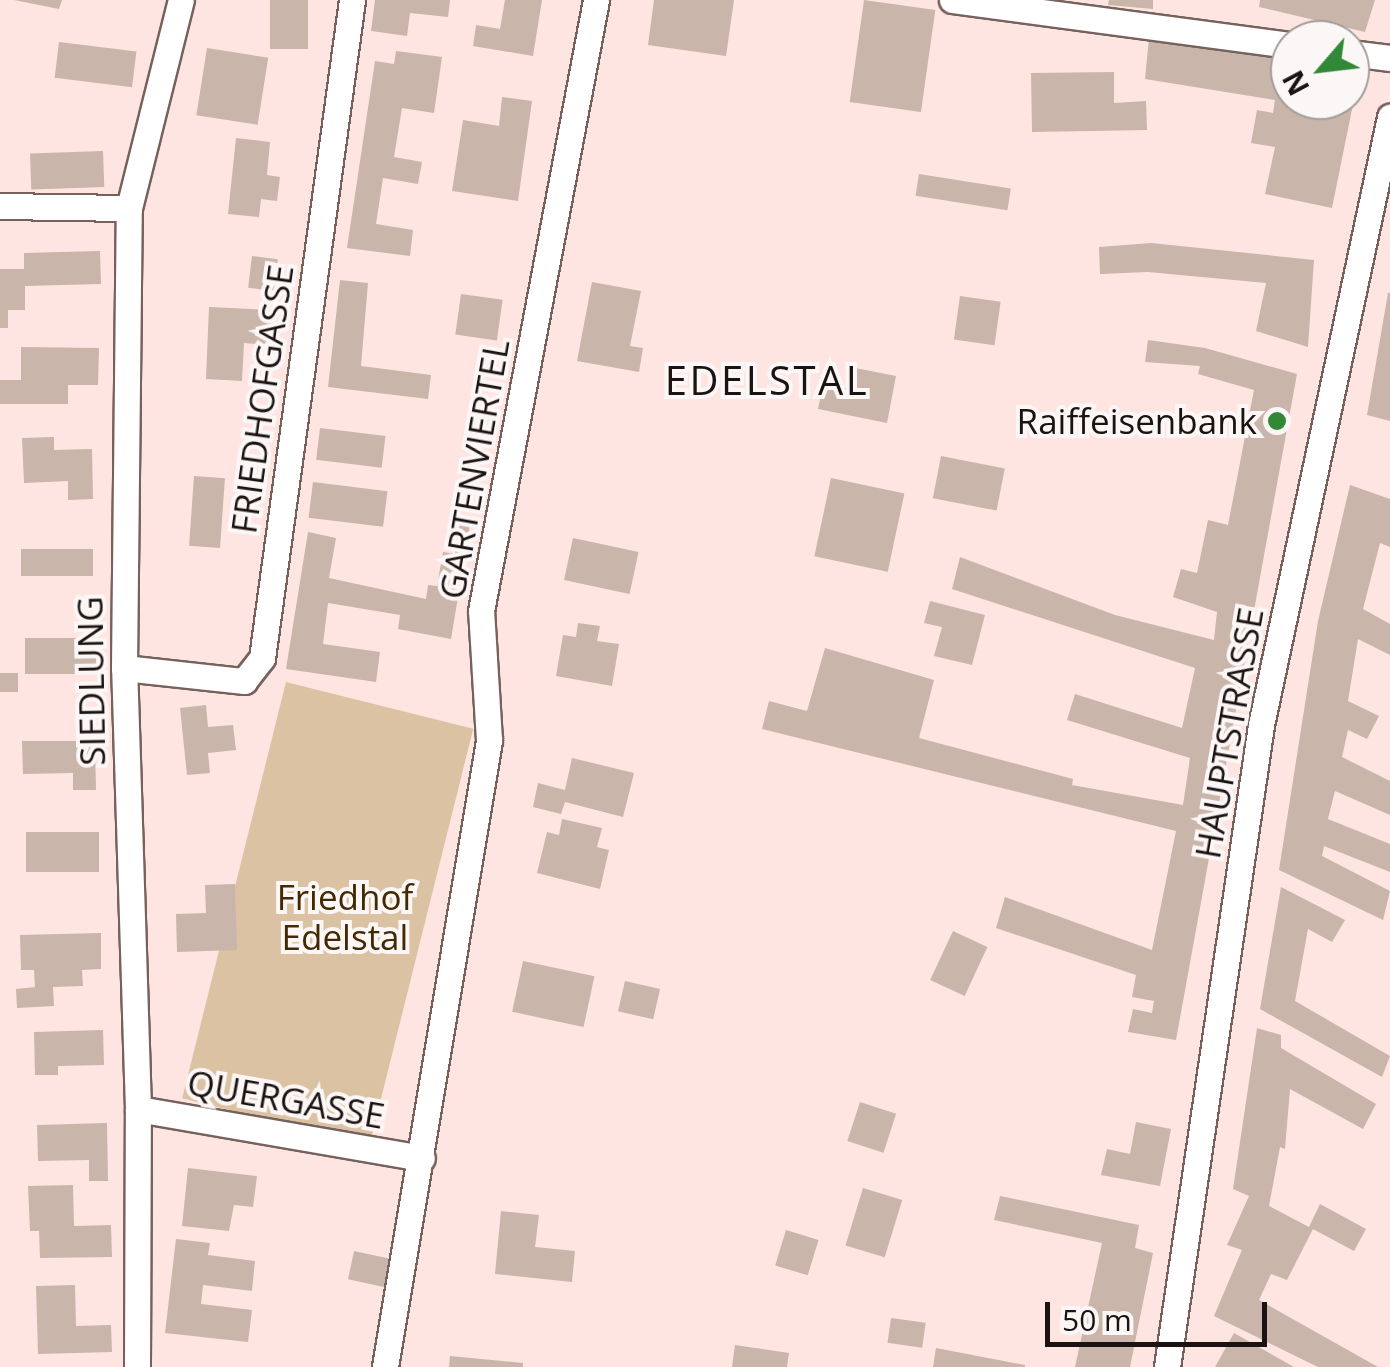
<!DOCTYPE html>
<style>
body{margin:0}
#map{position:relative;width:1390px;height:1367px;overflow:hidden;background:#fee5e1;font-family:"Open Sans",sans-serif}
div>[style]{position:absolute}
.green>*{inset:0;background:#dac2a3;transform-origin:0 0}
.building>*{inset:0;background:#c9b5a9;transform-origin:0 0}
.roads{filter:drop-shadow(2px 0 #76615d) drop-shadow(-2px 0 #76615d) drop-shadow(0 2px #76615d) drop-shadow(0 -2px #76615d)}
.minor>*{height:25px;margin:-12.5px;padding:0 12.5px;transform-origin:12.5px;border-radius:12.5px;background:#fff}
.dots>*{width:28px;height:28px;translate:-50% -50%;box-sizing:border-box;border:5px solid #fcf7f7;border-radius:50%}
span{translate:-50% -50%;white-space:nowrap;text-align:center;line-height:1.15;-webkit-text-stroke:8px #fcf7f7;paint-order:stroke}
.street-label{font-size:35px;color:#1b1312}
.poi-label{font-size:35px;color:#1b1312}
.right{translate:-100% -50%;text-align:right}
.park-label{font-size:35px;color:#422900}
.quarter-label{font-size:40px;color:#1b1312;letter-spacing:2.5px}
.north{position:absolute;left:1270px;top:20px;width:100px;height:100px;box-sizing:border-box;background:#fcf7f7;border:2px solid #a29c9b;border-radius:50%;rotate:242deg;font-size:28px;font-weight:700;line-height:40px;text-align:center;color:#1b1312}
.north::after{content:'';display:block;margin:auto;width:35px;height:45px;background:#318837;clip-path:polygon(50% 0,100% 100%,50% 72%,0 100%)}
.scale{position:absolute;left:1045px;top:1302px;width:222px;height:45px;box-sizing:border-box;border:5px solid #1b1312;border-top:0;padding-left:12px;font-size:30px;line-height:35px;white-space:nowrap;color:#1b1312;-webkit-text-stroke:8px #fcf7f7;paint-order:stroke}
</style>
<div id="map">
<div class="green">
<i style="left:286px;top:682px;width:193px;height:429px;rotate:14deg"></i>
</div>
<div class="building">
<i style="clip-path:polygon(14px 0,62px 0,59px 9px)"></i>
<i style="left:270px;top:0;width:38px;height:49px"></i>
<i style="clip-path:polygon(375px 0,450px 0,448px 17px,410px 13px,407px 36px,371px 31px)"></i>
<i style="clip-path:polygon(505px 0,542px 0,533px 56px,473px 46px,476px 25px,500px 29px)"></i>
<i style="clip-path:polygon(654px 0,734px 0,726px 56px,648px 45px)"></i>
<i style="left:864px;top:0;width:72px;height:103px;rotate:8deg"></i>
<i style="clip-path:polygon(1109px 0,1153px 0,1153px 9px,1108px 5px)"></i>
<i style="clip-path:polygon(1260px 0,1375px 0,1365px 32px,1259px 7px)"></i>
<i style="clip-path:polygon(1149px 38px,1290px 52px,1290px 100px,1350px 100px,1350px 63px,1361px 65px,1332px 208px,1265px 194px,1275px 147px,1251px 143px,1257px 110px,1273px 113px,1275px 100px,1145px 79px)"></i>
<i style="left:59px;top:42px;width:78px;height:36px;rotate:7deg"></i>
<i style="left:207px;top:48px;width:62px;height:68px;rotate:9deg"></i>
<i style="clip-path:polygon(396px 51px,442px 57px,434px 113px,402px 108px,394px 157px,422px 162px,418px 184px,383px 178px,376px 224px,413px 230px,410px 256px,347px 248px,375px 61px,394px 64px)"></i>
<i style="clip-path:polygon(1114px 72px,1114px 103px,1146px 101px,1147px 130px,1032px 132px,1031px 73px)"></i>
<i style="clip-path:polygon(502px 97px,532px 101px,518px 201px,452px 191px,463px 120px,499px 126px)"></i>
<i style="clip-path:polygon(236px 138px,270px 142px,267px 175px,280px 177px,277px 201px,261px 199px,259px 217px,228px 214px)"></i>
<i style="left:103px;top:151px;width:36px;height:73px;rotate:88deg"></i>
<i style="left:919px;top:174px;width:93px;height:22px;rotate:9deg"></i>
<i style="clip-path:polygon(1151px 243px,1314px 260px,1308px 347px,1256px 331px,1266px 283px,1148px 272px,1100px 274px,1099px 247px)"></i>
<i style="clip-path:polygon(100px 251px,101px 284px,25px 286px,25px 310px,8px 310px,8px 328px,0 328px,0 269px,24px 269px,24px 253px)"></i>
<i style="left:252px;top:256px;width:26px;height:32px;rotate:7deg"></i>
<i style="clip-path:polygon(340px 280px,368px 283px,361px 366px,431px 375px,428px 399px,328px 387px)"></i>
<i style="clip-path:polygon(592px 282px,641px 291px,630px 346px,643px 348px,639px 372px,577px 361px)"></i>
<i style="clip-path:polygon(1388px 293px,1390px 293px,1390px 421px,1367px 415px)"></i>
<i style="left:461px;top:294px;width:42px;height:41px;rotate:8deg"></i>
<i style="left:960px;top:296px;width:41px;height:44px;rotate:8deg"></i>
<i style="clip-path:polygon(209px 307px,272px 310px,270px 345px,244px 343px,242px 381px,206px 379px)"></i>
<i style="clip-path:polygon(1148px 340px,1205px 348px,1297px 374px,1176px 1040px,1128px 1032px,1133px 1009px,1152px 1013px,1154px 1001px,1132px 997px,1136px 975px,996px 928px,1005px 897px,1152px 950px,1176px 831px,762px 729px,769px 701px,807px 711px,825px 648px,934px 680px,919px 738px,1073px 779px,1072px 785px,1183px 805px,1190px 758px,1067px 720px,1075px 694px,1182px 728px,1195px 668px,952px 589px,960px 557px,1115px 615px,1214px 640px,1217px 612px,1173px 597px,1181px 569px,1197px 573px,1208px 520px,1228px 525px,1254px 390px,1198px 374px,1200px 366px,1145px 362px)"></i>
<i style="clip-path:polygon(21px 347px,99px 348px,98px 385px,68px 385px,68px 404px,0 404px,0 380px,21px 380px)"></i>
<i style="clip-path:polygon(850px 367px,896px 376px,887px 423px,818px 409px,823px 384px,846px 388px)"></i>
<i style="left:320px;top:428px;width:66px;height:32px;rotate:7deg"></i>
<i style="clip-path:polygon(54px 437px,54px 450px,92px 449px,93px 499px,68px 500px,68px 481px,24px 483px,22px 438px)"></i>
<i style="left:941px;top:456px;width:65px;height:43px;rotate:11deg"></i>
<i style="left:194px;top:476px;width:31px;height:70px;rotate:4deg"></i>
<i style="left:831px;top:478px;width:75px;height:80px;rotate:12deg"></i>
<i style="left:313px;top:482px;width:75px;height:36px;rotate:7deg"></i>
<i style="clip-path:polygon(1350px 485px,1390px 499px,1390px 547px,1380px 543px,1363px 609px,1390px 624px,1390px 655px,1358px 639px,1348px 701px,1379px 716px,1367px 739px,1348px 730px,1342px 757px,1390px 781px,1390px 815px,1335px 791px,1328px 819px,1390px 844px,1390px 872px,1324px 846px,1322px 856px,1390px 891px,1383px 920px,1279px 870px,1318px 621px)"></i>
<i style="clip-path:polygon(460px 523px,470px 525px,451px 639px,398px 629px,400px 615px,328px 603px,323px 644px,380px 652px,376px 682px,286px 669px,308px 532px,336px 538px,329px 578px,426px 599px,428px 585px,437px 586px,443px 552px,455px 554px)"></i>
<i style="left:573px;top:538px;width:67px;height:43px;rotate:12deg"></i>
<i style="left:21px;top:549px;width:72px;height:27px"></i>
<i style="clip-path:polygon(930px 601px,985px 615px,972px 665px,934px 656px,942px 627px,924px 623px)"></i>
<i style="clip-path:polygon(578px 623px,600px 626px,597px 641px,619px 644px,612px 686px,556px 676px,563px 635px,576px 637px)"></i>
<i style="left:25px;top:638px;width:71px;height:36px"></i>
<i style="left:0;top:673px;width:18px;height:19px"></i>
<i style="clip-path:polygon(206px 705px,208px 727px,233px 725px,236px 750px,208px 753px,210px 773px,187px 775px,180px 708px)"></i>
<i style="clip-path:polygon(22px 741px,95px 741px,96px 790px,73px 790px,73px 773px,23px 774px)"></i>
<i style="clip-path:polygon(572px 758px,634px 773px,623px 817px,565px 802px,561px 814px,533px 807px,538px 783px,565px 790px)"></i>
<i style="clip-path:polygon(562px 819px,602px 828px,597px 847px,609px 850px,600px 889px,537px 873px,547px 832px,559px 835px)"></i>
<i style="left:26px;top:832px;width:73px;height:40px"></i>
<i style="clip-path:polygon(235px 884px,237px 950px,177px 952px,176px 914px,206px 913px,205px 885px)"></i>
<i style="clip-path:polygon(1281px 887px,1345px 920px,1332px 942px,1308px 929px,1295px 1001px,1390px 1056px,1382px 1077px,1260px 1009px)"></i>
<i style="left:953px;top:931px;width:38px;height:54px;rotate:25deg"></i>
<i style="clip-path:polygon(101px 933px,101px 969px,82px 970px,83px 986px,53px 987px,54px 1006px,17px 1008px,16px 989px,35px 987px,34px 970px,21px 970px,20px 935px)"></i>
<i style="left:523px;top:961px;width:73px;height:52px;rotate:12deg"></i>
<i style="left:625px;top:981px;width:36px;height:31px;rotate:13deg"></i>
<i style="clip-path:polygon(1257px 1028px,1281px 1035px,1281px 1048px,1376px 1104px,1363px 1129px,1290px 1089px,1285px 1149px,1280px 1147px,1269px 1206px,1309px 1227px,1320px 1204px,1366px 1229px,1354px 1251px,1313px 1229px,1287px 1280px,1271px 1274px,1259px 1300px,1378px 1367px,1318px 1367px,1214px 1316px,1242px 1250px,1227px 1245px,1249px 1196px,1233px 1189px)"></i>
<i style="clip-path:polygon(103px 1030px,104px 1065px,58px 1066px,58px 1075px,35px 1075px,34px 1032px)"></i>
<i style="left:860px;top:1102px;width:38px;height:41px;rotate:18deg"></i>
<i style="clip-path:polygon(1136px 1122px,1171px 1129px,1160px 1186px,1101px 1175px,1107px 1149px,1130px 1154px)"></i>
<i style="clip-path:polygon(107px 1123px,108px 1181px,89px 1181px,89px 1160px,38px 1161px,37px 1125px)"></i>
<i style="clip-path:polygon(188px 1168px,257px 1176px,253px 1207px,234px 1205px,229px 1231px,182px 1226px)"></i>
<i style="clip-path:polygon(73px 1185px,74px 1226px,111px 1225px,112px 1257px,40px 1258px,39px 1231px,30px 1231px,28px 1186px)"></i>
<i style="left:863px;top:1188px;width:41px;height:60px;rotate:17deg"></i>
<i style="clip-path:polygon(1000px 1196px,1139px 1225px,1135px 1248px,1153px 1253px,1130px 1367px,1075px 1367px,1102px 1243px,994px 1220px)"></i>
<i style="clip-path:polygon(501px 1211px,539px 1215px,535px 1247px,575px 1251px,572px 1282px,495px 1274px)"></i>
<i style="left:786px;top:1230px;width:34px;height:37px;rotate:17deg"></i>
<i style="clip-path:polygon(176px 1239px,210px 1243px,208px 1255px,255px 1261px,252px 1291px,203px 1285px,201px 1304px,252px 1310px,248px 1342px,165px 1333px)"></i>
<i style="left:354px;top:1251px;width:38px;height:29px;rotate:12deg"></i>
<i style="clip-path:polygon(75px 1285px,76px 1326px,111px 1325px,112px 1352px,38px 1354px,36px 1286px)"></i>
<i style="left:891px;top:1318px;width:35px;height:25px;rotate:8deg"></i>
<i style="clip-path:polygon(1234px 1333px,1294px 1367px,1215px 1367px)"></i>
<i style="clip-path:polygon(735px 1345px,789px 1353px,787px 1367px,732px 1367px)"></i>
<i style="clip-path:polygon(936px 1348px,1025px 1365px,1025px 1367px,933px 1367px)"></i>
<i style="clip-path:polygon(450px 1356px,523px 1363px,523px 1367px,449px 1367px)"></i>
</div>
<div class="roads">
<div class="minor">
<i style="left:952px;top:0;width:341px;rotate:7.6deg"></i>
<i style="left:1350px;top:53px;width:40px;rotate:7.1deg"></i>
<i style="left:0;top:206px;width:129px;rotate:0.9deg"></i>
<i style="left:124px;top:668px;width:121px;rotate:6.2deg"></i>
<i style="left:244px;top:681px;width:29px;rotate:-52deg"></i>
<i style="left:262px;top:658px;width:664px;rotate:-82.21deg"></i>
<i style="left:138px;top:1109px;width:288px;rotate:9.8deg"></i>
<i style="left:137px;top:1367px;width:258px;rotate:-89.8deg"></i>
<i style="left:138px;top:1109px;width:441px;rotate:-91.8deg"></i>
<i style="left:124px;top:668px;width:460px;rotate:-89.4deg"></i>
<i style="left:129px;top:208px;width:214px;rotate:-76deg"></i>
<i style="left:385px;top:1367px;width:636px;rotate:-80.58deg"></i>
<i style="left:489px;top:740px;width:129px;rotate:-93.5deg"></i>
<i style="left:481px;top:611px;width:622px;rotate:-79.34deg"></i>
<i style="left:1167px;top:1367px;width:649px;rotate:-81.67deg"></i>
<i style="left:1261px;top:725px;width:622px;rotate:-78.02deg"></i>
</div>
</div>
<div class="dots">
<i style="left:1277px;top:421px;background:#318837"></i>
</div>
<div class="street-label">
<span style="left:262px;top:399px;rotate:-82deg">FRIEDHOFGASSE</span>
<span style="left:474px;top:469px;rotate:-80deg">GARTENVIERTEL</span>
<span style="left:91px;top:681px;rotate:-91deg">SIEDLUNG</span>
<span style="left:1229px;top:733px;rotate:-80deg">HAUPTSTRASSE</span>
<span style="left:286px;top:1099px;rotate:10deg">QUERGASSE</span>
</div>
<div class="poi-label">
<span class="right" style="left:1257px;top:421px">Raiffeisenbank</span>
</div>
<div class="park-label">
<span style="left:345px;top:917px">Friedhof<br>Edelstal</span>
</div>
<div class="quarter-label">
<span style="left:767px;top:380px">EDELSTAL</span>
</div>
<div class="north">N</div>
<div class="scale">50 m</div>
</div>
